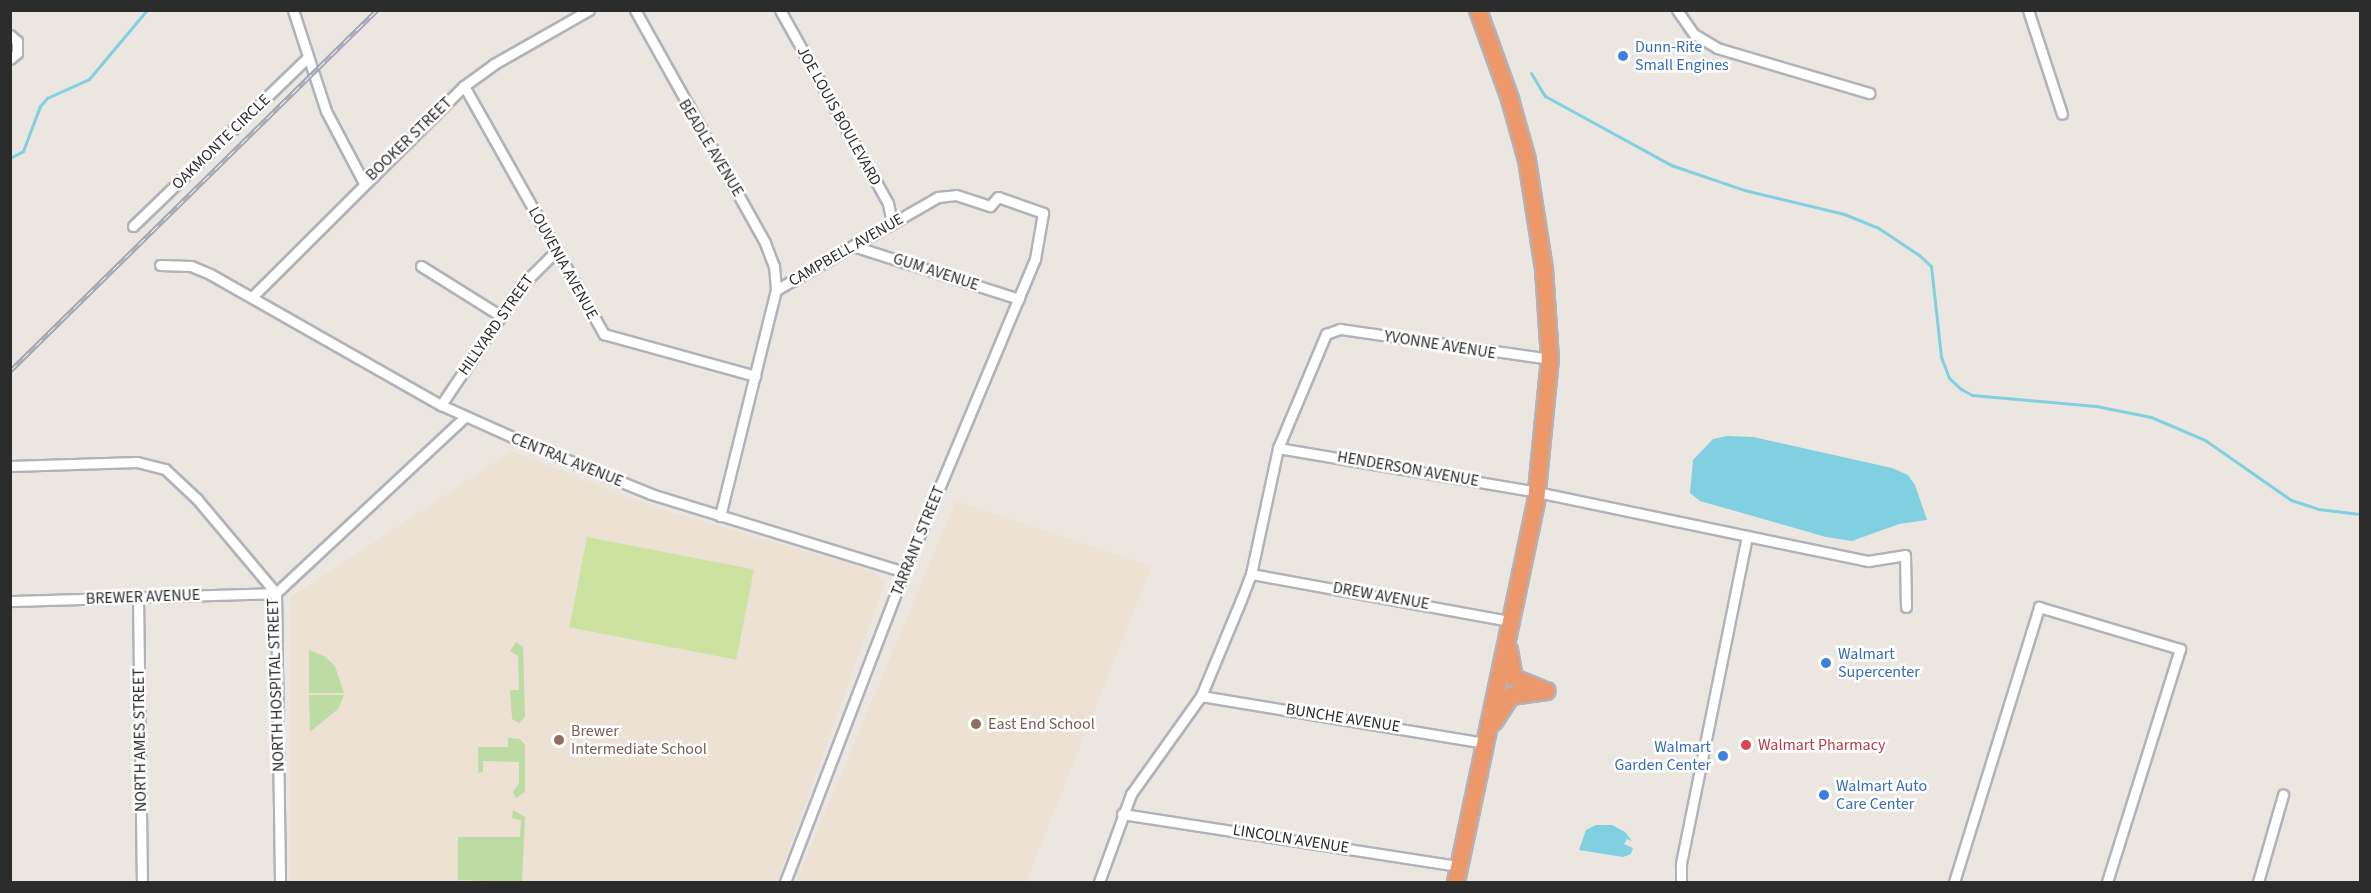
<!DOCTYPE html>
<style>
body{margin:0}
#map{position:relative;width:2371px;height:893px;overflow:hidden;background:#ece6e0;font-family:"Source Sans 3",sans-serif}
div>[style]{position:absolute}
.education>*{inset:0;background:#ece1d2}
.green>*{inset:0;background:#bcdca3}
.pitch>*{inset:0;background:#cce2a0;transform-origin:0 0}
.water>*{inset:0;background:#80d0e2}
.stream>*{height:3px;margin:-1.5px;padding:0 1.5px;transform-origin:1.5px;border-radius:1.5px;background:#80d0e2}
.roads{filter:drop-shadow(2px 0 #b1b3bb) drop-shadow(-2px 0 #b1b3bb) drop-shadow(0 2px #b1b3bb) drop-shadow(0 -2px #b1b3bb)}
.street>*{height:9px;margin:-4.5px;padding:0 4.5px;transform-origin:4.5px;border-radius:4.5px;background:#fff}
.highway>*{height:16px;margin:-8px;padding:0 8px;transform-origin:8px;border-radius:8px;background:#ed986b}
.rail>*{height:5px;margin-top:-2.5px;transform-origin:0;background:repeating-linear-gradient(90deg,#fff 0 9px,#a3a7b4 0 18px);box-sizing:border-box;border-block:2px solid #a3a7b4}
.dots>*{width:16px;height:16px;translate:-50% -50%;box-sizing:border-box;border:3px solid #fff;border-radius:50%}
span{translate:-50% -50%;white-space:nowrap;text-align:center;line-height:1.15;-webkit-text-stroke:5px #fff;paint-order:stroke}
.shop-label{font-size:16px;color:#366cbe}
.left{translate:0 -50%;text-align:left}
.right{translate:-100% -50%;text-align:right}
.street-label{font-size:16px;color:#2c2c2c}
.education-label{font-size:16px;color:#785e54}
.health-label{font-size:16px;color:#be3a42}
.frame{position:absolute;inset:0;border:12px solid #2c2c2c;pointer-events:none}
</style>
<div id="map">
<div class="education">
<i style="clip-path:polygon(512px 451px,656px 508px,873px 571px,885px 582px,777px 882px,290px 882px,290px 598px)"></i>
<i style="clip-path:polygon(956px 501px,1152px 566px,1026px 882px,796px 882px)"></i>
</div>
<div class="green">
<i style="clip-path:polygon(516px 642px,523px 647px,525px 717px,519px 723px,512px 719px,510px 690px,519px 690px,518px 656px,510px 651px)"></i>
<i style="clip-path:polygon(309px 650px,324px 656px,335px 666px,344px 693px,309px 693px)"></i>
<i style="clip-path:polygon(309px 695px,344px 695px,338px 709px,310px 732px)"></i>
<i style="clip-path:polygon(508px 738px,520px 739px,525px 745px,525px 792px,516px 798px,513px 792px,519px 783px,519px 762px,483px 761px,483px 772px,478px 773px,478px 747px,508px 747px)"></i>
<i style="clip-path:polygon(513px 810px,525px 817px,522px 882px,458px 880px,458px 837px,520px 837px,521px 820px,512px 818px)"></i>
</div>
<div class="pitch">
<i style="left:587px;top:537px;width:170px;height:92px;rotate:11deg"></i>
</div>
<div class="water">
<i style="clip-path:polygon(1727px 436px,1753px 437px,1892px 468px,1908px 475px,1915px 485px,1927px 520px,1899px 524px,1852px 541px,1826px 537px,1700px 501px,1690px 493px,1693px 460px,1713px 439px)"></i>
<i style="clip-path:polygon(1596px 825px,1612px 825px,1625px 832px,1632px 841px,1627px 839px,1624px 844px,1633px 848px,1631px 854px,1623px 857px,1579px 850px,1586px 830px)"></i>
</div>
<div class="stream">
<i style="left:1531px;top:73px;width:27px;rotate:59deg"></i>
<i style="left:1545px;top:96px;width:144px;rotate:28.7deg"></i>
<i style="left:1671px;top:165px;width:77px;rotate:18.9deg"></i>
<i style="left:1744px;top:190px;width:103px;rotate:13.5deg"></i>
<i style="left:1844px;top:214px;width:35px;rotate:22deg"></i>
<i style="left:1877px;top:227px;width:50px;rotate:33.7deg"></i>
<i style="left:1919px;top:255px;width:16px;rotate:43deg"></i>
<i style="left:1931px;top:266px;width:92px;rotate:83.7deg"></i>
<i style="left:1941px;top:357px;width:22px;rotate:69deg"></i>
<i style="left:1949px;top:378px;width:16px;rotate:43deg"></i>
<i style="left:1961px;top:389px;width:13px;rotate:29deg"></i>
<i style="left:1972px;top:395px;width:124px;rotate:5.1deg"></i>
<i style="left:2096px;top:406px;width:56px;rotate:11.3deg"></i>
<i style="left:2151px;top:417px;width:59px;rotate:23.1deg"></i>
<i style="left:2205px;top:440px;width:105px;rotate:34.9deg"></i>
<i style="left:2291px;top:500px;width:28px;rotate:18deg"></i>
<i style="left:2318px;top:509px;width:42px;rotate:6.8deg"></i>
<i style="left:10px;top:158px;width:15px;rotate:-28deg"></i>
<i style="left:23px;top:151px;width:48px;rotate:-69.3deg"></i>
<i style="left:40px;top:106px;width:11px;rotate:-49deg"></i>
<i style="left:47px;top:98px;width:46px;rotate:-24.3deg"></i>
<i style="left:89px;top:79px;width:90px;rotate:-50deg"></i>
</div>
<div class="roads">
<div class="street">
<i style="left:293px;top:10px;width:106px;rotate:71.9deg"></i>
<i style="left:326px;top:111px;width:81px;rotate:62.2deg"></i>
<i style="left:635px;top:10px;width:267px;rotate:60.8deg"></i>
<i style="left:765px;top:243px;width:25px;rotate:69deg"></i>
<i style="left:774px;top:266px;width:24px;rotate:85deg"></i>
<i style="left:780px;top:10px;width:221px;rotate:60.8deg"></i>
<i style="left:888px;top:203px;width:20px;rotate:79deg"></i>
<i style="left:1677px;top:10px;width:29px;rotate:55deg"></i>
<i style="left:1694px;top:34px;width:27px;rotate:31deg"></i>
<i style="left:1717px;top:48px;width:159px;rotate:16.5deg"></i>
<i style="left:2028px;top:10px;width:109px;rotate:71.9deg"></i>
<i style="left:10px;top:35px;width:9px;rotate:41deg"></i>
<i style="left:17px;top:41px;width:12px;rotate:90deg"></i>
<i style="left:17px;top:53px;width:9px;rotate:139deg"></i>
<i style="left:464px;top:86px;width:285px;rotate:60.6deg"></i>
<i style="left:604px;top:334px;width:157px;rotate:15.5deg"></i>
<i style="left:133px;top:226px;width:243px;rotate:-44deg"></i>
<i style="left:853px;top:246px;width:174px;rotate:17.7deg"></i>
<i style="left:160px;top:265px;width:31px;rotate:2deg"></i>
<i style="left:191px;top:266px;width:21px;rotate:23deg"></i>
<i style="left:210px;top:274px;width:266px;rotate:29.6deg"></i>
<i style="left:441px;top:405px;width:95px;rotate:24.1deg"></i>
<i style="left:528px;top:444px;width:133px;rotate:22.1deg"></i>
<i style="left:651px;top:494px;width:265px;rotate:17.1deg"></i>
<i style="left:421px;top:266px;width:94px;rotate:32deg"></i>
<i style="left:252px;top:297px;width:299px;rotate:-44.9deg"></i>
<i style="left:464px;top:86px;width:37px;rotate:-36deg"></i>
<i style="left:494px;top:64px;width:109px;rotate:-29.6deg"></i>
<i style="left:441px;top:405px;width:143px;rotate:-56.1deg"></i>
<i style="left:521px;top:286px;width:49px;rotate:-45deg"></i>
<i style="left:1278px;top:448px;width:263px;rotate:9.6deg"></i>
<i style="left:1537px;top:492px;width:215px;rotate:11.8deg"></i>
<i style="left:1747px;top:536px;width:335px;rotate:101.4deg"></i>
<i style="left:1681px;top:864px;width:18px;rotate:90deg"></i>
<i style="left:10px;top:466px;width:127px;rotate:-1.8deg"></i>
<i style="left:137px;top:462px;width:29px;rotate:14deg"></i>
<i style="left:165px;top:469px;width:44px;rotate:43.2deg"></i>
<i style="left:197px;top:499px;width:123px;rotate:50deg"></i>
<i style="left:276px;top:593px;width:289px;rotate:89.2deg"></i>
<i style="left:720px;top:516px;width:233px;rotate:-76.1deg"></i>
<i style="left:776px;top:290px;width:187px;rotate:-29.9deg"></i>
<i style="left:938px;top:197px;width:18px;rotate:-6deg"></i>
<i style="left:956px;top:195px;width:36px;rotate:18deg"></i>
<i style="left:990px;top:206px;width:12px;rotate:-48deg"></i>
<i style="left:998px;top:197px;width:48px;rotate:19.6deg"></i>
<i style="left:1043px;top:213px;width:47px;rotate:99.9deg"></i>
<i style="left:1035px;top:259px;width:339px;rotate:112.7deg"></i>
<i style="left:904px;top:572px;width:332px;rotate:111deg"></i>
<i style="left:1747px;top:536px;width:124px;rotate:11.7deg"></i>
<i style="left:1868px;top:561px;width:37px;rotate:-9deg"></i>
<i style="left:1905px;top:555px;width:52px;rotate:88.9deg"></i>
<i style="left:1251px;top:574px;width:263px;rotate:10.3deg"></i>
<i style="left:138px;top:598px;width:284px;rotate:89.2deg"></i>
<i style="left:10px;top:601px;width:266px;rotate:-1.7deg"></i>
<i style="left:276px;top:593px;width:258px;rotate:-43deg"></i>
<i style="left:1201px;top:696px;width:287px;rotate:9.4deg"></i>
<i style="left:1122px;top:814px;width:341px;rotate:8.8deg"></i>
<i style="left:1099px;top:882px;width:94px;rotate:-70deg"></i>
<i style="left:1131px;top:794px;width:120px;rotate:-54.5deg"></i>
<i style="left:1201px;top:696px;width:104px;rotate:-67.4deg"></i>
<i style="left:1241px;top:600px;width:28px;rotate:-69deg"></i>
<i style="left:1251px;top:574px;width:129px;rotate:-77.9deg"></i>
<i style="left:1278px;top:448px;width:124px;rotate:-67.2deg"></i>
<i style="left:1326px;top:334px;width:15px;rotate:-20deg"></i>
<i style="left:1340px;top:329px;width:212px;rotate:8.1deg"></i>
<i style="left:1954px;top:882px;width:288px;rotate:-72.8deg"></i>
<i style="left:2039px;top:607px;width:147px;rotate:16.6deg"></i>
<i style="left:2180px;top:649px;width:244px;rotate:107.4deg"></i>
<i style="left:2258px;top:882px;width:91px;rotate:-74deg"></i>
</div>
<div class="highway">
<i style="left:1509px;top:650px;width:28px;rotate:80deg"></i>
<i style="left:1514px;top:678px;width:29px;rotate:22deg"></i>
<i style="left:1494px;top:722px;width:31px;rotate:-57deg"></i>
<i style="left:1511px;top:696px;width:36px;rotate:-8deg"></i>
<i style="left:1456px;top:882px;width:389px;rotate:-78.1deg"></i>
<i style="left:1536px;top:501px;width:143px;rotate:-84.4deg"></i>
<i style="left:1550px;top:359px;width:90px;rotate:-93.8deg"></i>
<i style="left:1544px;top:269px;width:110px;rotate:-98.9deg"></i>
<i style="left:1527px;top:160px;width:63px;rotate:-105.6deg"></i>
<i style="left:1510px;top:99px;width:95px;rotate:-109.8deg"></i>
</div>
</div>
<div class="rail">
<i style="left:10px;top:371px;width:515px;rotate:-44.53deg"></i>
</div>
<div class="dots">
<i style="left:1623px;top:56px;background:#3f7fe0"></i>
<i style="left:1826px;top:663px;background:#3f7fe0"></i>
<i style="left:976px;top:724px;background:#8d6e63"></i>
<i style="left:559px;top:740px;background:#8d6e63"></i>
<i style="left:1746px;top:745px;background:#e0444e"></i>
<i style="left:1723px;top:756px;background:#3f7fe0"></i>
<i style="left:1824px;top:795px;background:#3f7fe0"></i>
</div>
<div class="shop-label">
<span class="left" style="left:1635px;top:56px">Dunn-Rite<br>Small Engines</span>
<span class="left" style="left:1838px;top:663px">Walmart<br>Supercenter</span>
<span class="right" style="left:1711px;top:756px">Walmart<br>Garden Center</span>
<span class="left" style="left:1836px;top:795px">Walmart Auto<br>Care Center</span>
</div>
<div class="street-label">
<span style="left:839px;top:116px;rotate:61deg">JOE LOUIS BOULEVARD</span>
<span style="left:409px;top:139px;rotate:-44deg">BOOKER STREET</span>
<span style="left:221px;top:142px;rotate:-44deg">OAKMONTE CIRCLE</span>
<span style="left:711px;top:148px;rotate:59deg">BEADLE AVENUE</span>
<span style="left:846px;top:250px;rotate:-30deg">CAMPBELL AVENUE</span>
<span style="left:563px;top:263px;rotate:61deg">LOUVENIA AVENUE</span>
<span style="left:936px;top:272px;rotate:18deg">GUM AVENUE</span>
<span style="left:496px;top:325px;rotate:-55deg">HILLYARD STREET</span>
<span style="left:1440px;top:345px;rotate:9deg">YVONNE AVENUE</span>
<span style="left:567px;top:460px;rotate:22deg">CENTRAL AVENUE</span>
<span style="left:1408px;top:469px;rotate:10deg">HENDERSON AVENUE</span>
<span style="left:918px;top:541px;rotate:-68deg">TARRANT STREET</span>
<span style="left:1381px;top:596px;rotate:10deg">DREW AVENUE</span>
<span style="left:143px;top:597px;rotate:-2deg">BREWER AVENUE</span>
<span style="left:276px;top:685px;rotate:-92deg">NORTH HOSPITAL STREET</span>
<span style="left:1343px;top:718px;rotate:9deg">BUNCHE AVENUE</span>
<span style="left:140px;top:740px;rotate:-91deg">NORTH AMES STREET</span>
<span style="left:1291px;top:839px;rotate:9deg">LINCOLN AVENUE</span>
</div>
<div class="education-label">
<span class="left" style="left:988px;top:724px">East End School</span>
<span class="left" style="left:571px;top:740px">Brewer<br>Intermediate School</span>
</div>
<div class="health-label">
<span class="left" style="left:1758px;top:745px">Walmart Pharmacy</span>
</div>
<div class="frame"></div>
</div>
